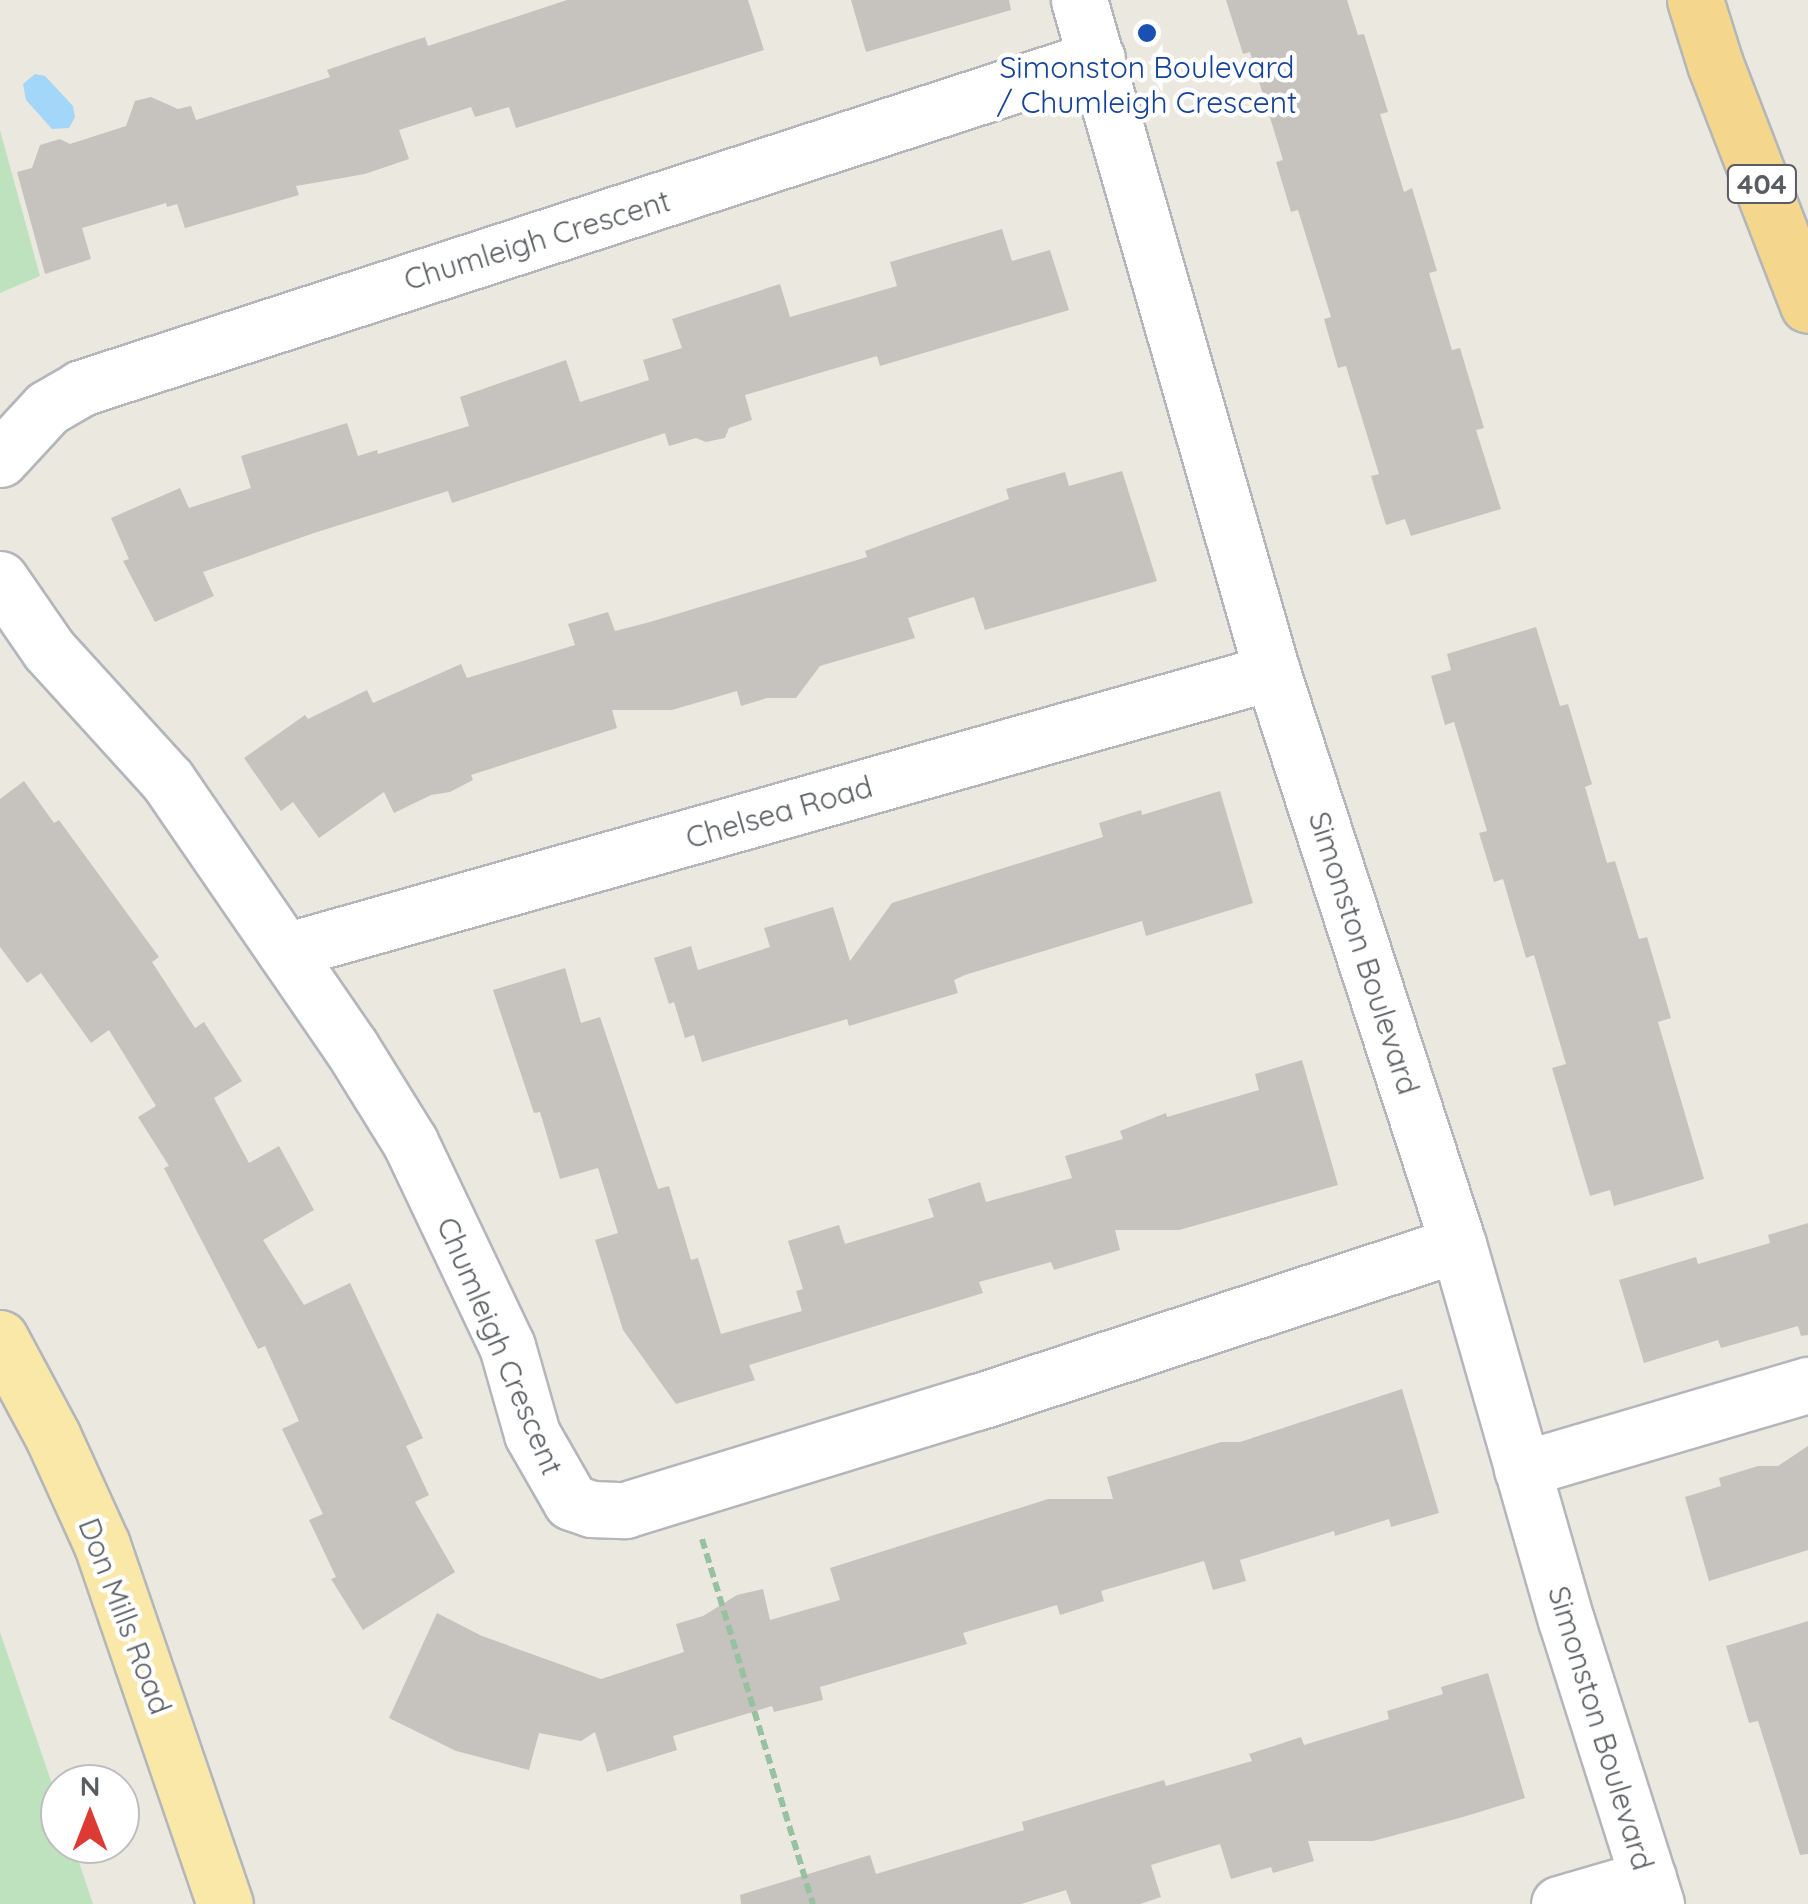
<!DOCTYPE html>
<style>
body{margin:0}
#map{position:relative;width:1808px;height:1904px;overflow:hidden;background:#ebe8e0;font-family:Quicksand,sans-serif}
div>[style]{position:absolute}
.green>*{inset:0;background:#bfe2be}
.water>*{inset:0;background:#a2d7f9}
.building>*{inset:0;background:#c6c3be}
.path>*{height:6px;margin-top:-3px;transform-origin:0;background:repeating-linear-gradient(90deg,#98c1a1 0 10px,transparent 0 15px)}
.roads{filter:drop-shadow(2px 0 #b3b6ba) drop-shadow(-2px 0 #b3b6ba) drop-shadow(0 2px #b3b6ba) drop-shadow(0 -2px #b3b6ba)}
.minor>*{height:55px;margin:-27.5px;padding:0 27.5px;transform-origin:27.5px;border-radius:27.5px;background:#fff}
.major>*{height:55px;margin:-27.5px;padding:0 27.5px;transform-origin:27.5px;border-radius:27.5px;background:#f9e8a7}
.highway>*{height:55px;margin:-27.5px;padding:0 27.5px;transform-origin:27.5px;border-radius:27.5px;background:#f5d68d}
.dots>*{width:28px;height:28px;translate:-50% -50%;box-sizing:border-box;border:5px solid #fff;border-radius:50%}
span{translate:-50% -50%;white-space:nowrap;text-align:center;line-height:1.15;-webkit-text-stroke:9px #fff;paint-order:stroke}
.shield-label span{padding:2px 8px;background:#fff;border:2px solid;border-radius:8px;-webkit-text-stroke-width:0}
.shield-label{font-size:28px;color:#595c60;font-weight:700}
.transit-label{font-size:30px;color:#164399}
.street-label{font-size:30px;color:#595c60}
.north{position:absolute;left:40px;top:1764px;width:100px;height:100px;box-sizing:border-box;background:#fff;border:2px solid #bdbebf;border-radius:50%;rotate:0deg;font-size:28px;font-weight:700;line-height:40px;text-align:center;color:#595c60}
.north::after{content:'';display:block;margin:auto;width:35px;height:45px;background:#dd3a34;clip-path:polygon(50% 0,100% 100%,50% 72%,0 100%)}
</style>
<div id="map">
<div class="green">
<i style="clip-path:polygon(0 130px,40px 276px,0 293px)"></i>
<i style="clip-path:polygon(0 1632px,60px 1807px,60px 1844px,73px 1844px,93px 1904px,0 1904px)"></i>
</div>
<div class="water">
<i style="clip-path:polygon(35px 74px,45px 76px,73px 106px,75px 117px,69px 128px,52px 129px,26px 100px,23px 84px)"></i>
</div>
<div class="building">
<i style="clip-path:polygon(567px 0,748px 0,764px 50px,516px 128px,509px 107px,475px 117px,471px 107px,399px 130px,409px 159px,365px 174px,296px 186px,299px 195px,185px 228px,177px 204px,167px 207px,166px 203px,82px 228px,91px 259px,45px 274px,17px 172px,32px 168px,40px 145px,60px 139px,70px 144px,126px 126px,135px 101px,151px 97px,178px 109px,191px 106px,196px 120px,330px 77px,327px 70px,394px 47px,425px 37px,428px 46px)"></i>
<i style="clip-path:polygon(851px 0,1009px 0,1011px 10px,866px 52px)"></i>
<i style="clip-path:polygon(1226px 0,1347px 0,1358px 35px,1364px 34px,1388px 112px,1380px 114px,1404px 192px,1412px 188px,1437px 271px,1429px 273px,1452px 350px,1460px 348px,1484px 428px,1476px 430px,1501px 509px,1411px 536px,1405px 519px,1386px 525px,1371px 476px,1379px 474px,1346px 366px,1338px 368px,1324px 319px,1331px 317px,1298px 210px,1291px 212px,1276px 162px,1283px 160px,1250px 52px,1243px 54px)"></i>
<i style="clip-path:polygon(1002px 229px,1012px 261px,1050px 250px,1069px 310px,880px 366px,877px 356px,745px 395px,752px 420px,729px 428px,725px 438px,706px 442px,696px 438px,669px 446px,665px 433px,452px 503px,448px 491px,314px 533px,203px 572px,214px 596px,155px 622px,123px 561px,129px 559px,111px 518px,180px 488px,189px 508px,251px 488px,241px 456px,347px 423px,358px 456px,377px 450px,378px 454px,469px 426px,460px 397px,566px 360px,580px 402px,649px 380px,643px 360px,682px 348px,672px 319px,780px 284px,790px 317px,897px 286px,890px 262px)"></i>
<i style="clip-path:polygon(1122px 471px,1157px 581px,985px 630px,974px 597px,908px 618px,915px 638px,820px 666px,796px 698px,767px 698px,741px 706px,737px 691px,672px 710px,612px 710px,617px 728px,471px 775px,473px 780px,450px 792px,431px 795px,394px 813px,384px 792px,319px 838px,293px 802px,281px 811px,244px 758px,305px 715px,308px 719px,367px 690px,373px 703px,461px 664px,467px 678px,575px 645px,568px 624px,608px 612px,615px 631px,650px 622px,867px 557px,865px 551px,1009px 499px,1006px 489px,1065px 472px,1069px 486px)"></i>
<i style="clip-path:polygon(1536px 627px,1560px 706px,1568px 704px,1592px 784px,1585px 787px,1607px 863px,1615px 861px,1639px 939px,1647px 937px,1671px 1018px,1658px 1022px,1704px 1179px,1614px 1206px,1610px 1190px,1590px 1196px,1552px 1068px,1566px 1064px,1534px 955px,1526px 958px,1503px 879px,1494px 882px,1479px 833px,1487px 831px,1454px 722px,1445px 725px,1431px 676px,1451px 670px,1447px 654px)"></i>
<i style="clip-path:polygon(24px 781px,54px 823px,59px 820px,159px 957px,152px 962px,195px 1028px,204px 1022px,242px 1081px,214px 1098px,249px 1163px,279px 1146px,314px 1210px,263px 1240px,304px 1305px,350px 1283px,423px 1438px,406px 1446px,429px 1495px,415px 1502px,455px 1572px,363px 1630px,331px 1579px,336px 1577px,309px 1520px,323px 1514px,282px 1429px,299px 1421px,265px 1346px,258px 1349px,164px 1168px,169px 1166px,138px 1117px,156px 1106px,109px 1030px,91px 1043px,41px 973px,27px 983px,0 947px,0 799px)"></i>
<i style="clip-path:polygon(1220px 791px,1253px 903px,1146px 936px,1142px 921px,965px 975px,954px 980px,958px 993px,849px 1026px,847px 1019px,702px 1062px,694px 1035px,685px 1038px,674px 1002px,669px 1004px,654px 958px,691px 946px,698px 970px,770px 947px,764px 928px,833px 907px,850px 961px,892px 903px,1103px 837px,1099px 823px,1141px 810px,1142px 815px)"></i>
<i style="clip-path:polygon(565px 968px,581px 1023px,600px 1017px,658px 1189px,669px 1186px,691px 1260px,698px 1258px,721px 1334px,802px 1311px,796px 1291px,803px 1289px,788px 1241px,839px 1225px,845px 1244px,934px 1217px,928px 1199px,980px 1182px,986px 1202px,1072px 1178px,1065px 1156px,1123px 1139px,1120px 1131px,1166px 1113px,1167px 1117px,1259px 1090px,1255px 1074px,1302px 1060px,1338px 1185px,1179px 1230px,1115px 1230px,1120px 1250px,1054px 1270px,1051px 1262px,979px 1282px,983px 1293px,749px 1365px,755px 1380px,676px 1404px,623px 1330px,595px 1240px,618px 1233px,598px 1168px,560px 1179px,540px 1112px,534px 1113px,493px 990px)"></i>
<i style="clip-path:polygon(1808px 1223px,1808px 1335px,1801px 1336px,1798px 1326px,1721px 1348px,1718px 1340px,1644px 1363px,1619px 1280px,1696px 1257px,1698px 1264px,1770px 1243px,1768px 1235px)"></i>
<i style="clip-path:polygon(1402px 1389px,1439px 1513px,1391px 1527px,1389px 1519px,1335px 1536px,1334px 1531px,1240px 1560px,1246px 1581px,1213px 1590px,1204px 1561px,1101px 1591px,1104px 1601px,1060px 1615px,1057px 1605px,963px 1633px,967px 1644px,820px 1687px,823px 1700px,774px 1712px,772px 1706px,673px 1736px,677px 1750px,607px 1772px,595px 1732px,581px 1741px,539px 1733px,529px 1770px,456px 1751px,389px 1718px,437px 1613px,482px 1636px,601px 1679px,684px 1652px,676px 1624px,703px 1616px,737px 1595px,763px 1589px,770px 1620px,840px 1600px,830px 1568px,1048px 1499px,1113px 1499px,1107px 1477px,1221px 1442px,1240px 1442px)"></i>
<i style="clip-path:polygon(1808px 1446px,1808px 1550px,1709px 1581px,1685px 1497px,1721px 1486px,1719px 1478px,1758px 1466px,1778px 1466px)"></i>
<i style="clip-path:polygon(1808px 1621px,1808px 1854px,1800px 1855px,1758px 1721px,1749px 1723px,1726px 1646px)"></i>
<i style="clip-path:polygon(1488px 1673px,1525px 1798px,1463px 1817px,1373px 1841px,1308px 1841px,1314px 1861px,1273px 1873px,1271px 1867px,1231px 1879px,1220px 1844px,1151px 1865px,1161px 1897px,1140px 1904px,1071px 1904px,1066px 1890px,1021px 1904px,741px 1904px,740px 1895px,870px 1855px,876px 1874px,1024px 1830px,1022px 1822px,1106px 1797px,1164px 1780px,1166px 1786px,1252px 1761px,1249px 1754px,1301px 1737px,1304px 1745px,1389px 1719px,1387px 1711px,1443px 1694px,1441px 1687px)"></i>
</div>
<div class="path">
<i style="left:702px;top:1539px;width:382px;rotate:73.1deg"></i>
</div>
<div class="roads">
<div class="minor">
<i style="left:1079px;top:0;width:699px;rotate:73.98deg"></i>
<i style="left:1272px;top:672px;width:601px;rotate:71.99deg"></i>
<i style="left:1458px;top:1244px;width:391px;rotate:74deg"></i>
<i style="left:1566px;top:1620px;width:298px;rotate:72.4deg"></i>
<i style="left:0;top:459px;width:69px;rotate:-47.3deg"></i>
<i style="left:47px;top:408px;width:39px;rotate:-30deg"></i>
<i style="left:81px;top:388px;width:1068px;rotate:-17.99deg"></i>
<i style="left:0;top:579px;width:86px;rotate:55.4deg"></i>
<i style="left:49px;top:650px;width:177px;rotate:47.7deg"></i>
<i style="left:168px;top:781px;width:323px;rotate:55.5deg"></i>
<i style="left:351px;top:1047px;width:112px;rotate:58.2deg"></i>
<i style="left:410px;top:1142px;width:226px;rotate:64.6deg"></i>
<i style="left:507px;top:1346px;width:91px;rotate:74.1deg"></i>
<i style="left:532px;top:1434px;width:78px;rotate:60.2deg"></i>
<i style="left:571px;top:1502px;width:21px;rotate:19deg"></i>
<i style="left:591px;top:1509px;width:34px;rotate:2deg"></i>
<i style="left:625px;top:1510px;width:368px;rotate:-17.1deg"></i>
<i style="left:977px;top:1402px;width:506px;rotate:-18.18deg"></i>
<i style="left:285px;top:951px;width:1026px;rotate:-15.78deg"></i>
<i style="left:1522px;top:1469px;width:298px;rotate:-16.4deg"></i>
<i style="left:1559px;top:1904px;width:93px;rotate:-16.3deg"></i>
</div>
<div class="major">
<i style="left:0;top:1338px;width:112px;rotate:61.8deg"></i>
<i style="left:53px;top:1437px;width:119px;rotate:65.6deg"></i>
<i style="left:102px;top:1545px;width:379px;rotate:71.1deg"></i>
</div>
<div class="highway">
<i style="left:1695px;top:0;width:67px;rotate:72.6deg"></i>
<i style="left:1715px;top:64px;width:258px;rotate:68.9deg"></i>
</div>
</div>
<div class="dots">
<i style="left:1147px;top:33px;background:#1a4fb4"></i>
</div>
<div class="shield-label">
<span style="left:1762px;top:184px">404</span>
</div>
<div class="transit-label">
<span style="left:1147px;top:84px">Simonston Boulevard<br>/ Chumleigh Crescent</span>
</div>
<div class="street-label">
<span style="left:537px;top:240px;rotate:-17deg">Chumleigh Crescent</span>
<span style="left:779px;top:812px;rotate:-16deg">Chelsea Road</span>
<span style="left:1364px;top:953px;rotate:72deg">Simonston Boulevard</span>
<span style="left:500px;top:1346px;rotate:67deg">Chumleigh Crescent</span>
<span style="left:125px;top:1616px;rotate:69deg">Don Mills Road</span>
<span style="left:1601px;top:1728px;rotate:73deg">Simonston Boulevard</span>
</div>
<div class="north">N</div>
</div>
